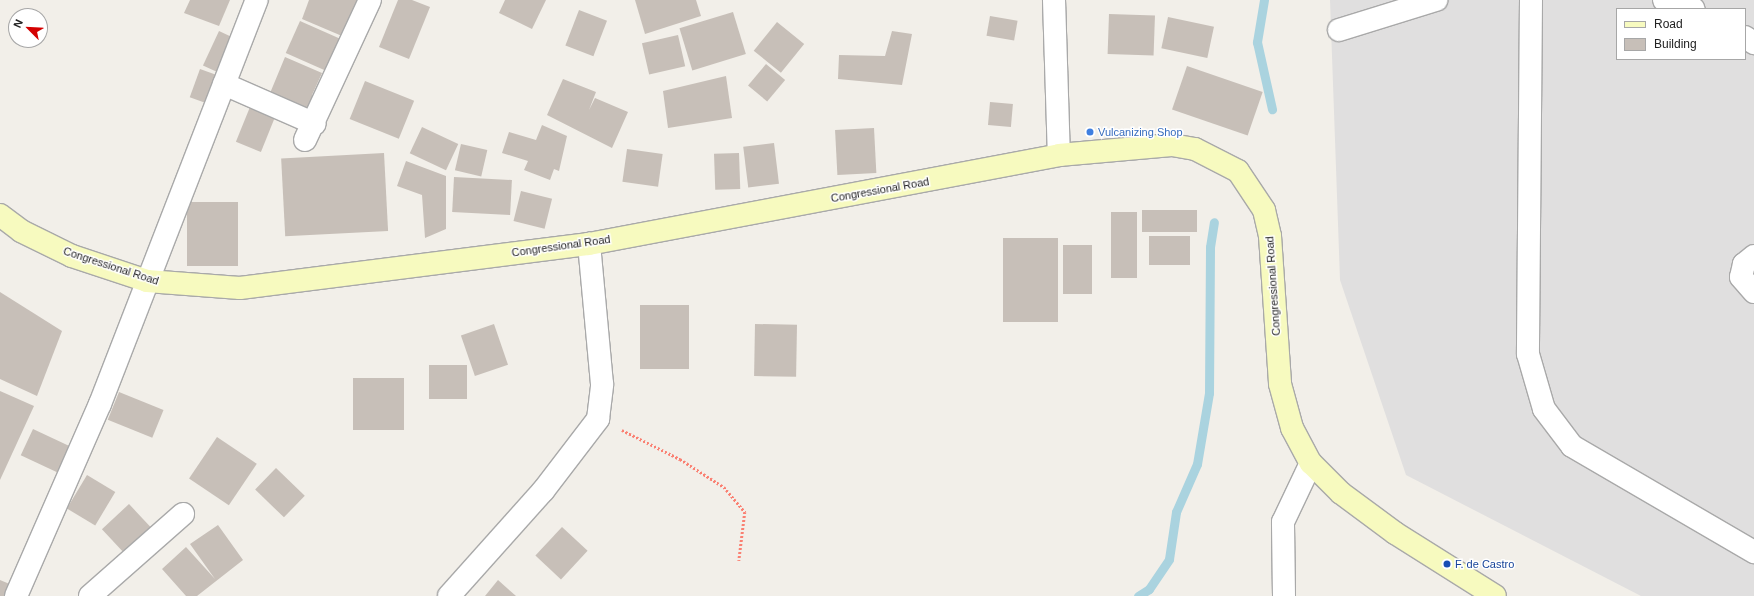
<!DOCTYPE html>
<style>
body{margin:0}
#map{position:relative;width:1754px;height:596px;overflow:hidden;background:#f2efe9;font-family:Helvetica,sans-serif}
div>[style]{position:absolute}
.residential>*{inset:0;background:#e0dfdf}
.stream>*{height:9px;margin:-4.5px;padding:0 4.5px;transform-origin:4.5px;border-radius:4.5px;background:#aad3df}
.building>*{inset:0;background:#c7bfb8;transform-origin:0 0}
.path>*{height:2.5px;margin-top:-1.25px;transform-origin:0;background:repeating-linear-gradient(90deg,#fa8072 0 2px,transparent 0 4px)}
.roads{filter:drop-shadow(1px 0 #a9a9a9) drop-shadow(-1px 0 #a9a9a9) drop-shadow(0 1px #a9a9a9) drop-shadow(0 -1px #a9a9a9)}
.minor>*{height:22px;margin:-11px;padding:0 11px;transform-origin:11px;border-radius:11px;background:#fff}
.secondary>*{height:22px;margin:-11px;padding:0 11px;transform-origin:11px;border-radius:11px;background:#f7fabf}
.dots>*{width:11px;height:11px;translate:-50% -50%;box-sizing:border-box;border:2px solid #fff;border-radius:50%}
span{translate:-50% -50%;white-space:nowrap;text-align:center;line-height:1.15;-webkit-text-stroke:3px #fff;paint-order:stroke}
.shop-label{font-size:11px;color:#366cbe}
.left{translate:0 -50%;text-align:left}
.street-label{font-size:11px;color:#222}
.transit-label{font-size:11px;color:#164399}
.legend{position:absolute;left:1616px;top:8px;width:130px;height:52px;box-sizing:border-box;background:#fff;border:1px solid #a7a7a7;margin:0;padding:5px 7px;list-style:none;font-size:12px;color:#222}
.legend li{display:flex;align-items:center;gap:8px;height:20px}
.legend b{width:20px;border:1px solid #a7a7a7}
.north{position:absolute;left:8px;top:8px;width:40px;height:40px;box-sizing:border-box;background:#fff;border:1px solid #a7a7a7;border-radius:50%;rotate:294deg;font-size:11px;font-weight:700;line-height:16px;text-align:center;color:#222}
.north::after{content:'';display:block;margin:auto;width:14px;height:18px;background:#d40000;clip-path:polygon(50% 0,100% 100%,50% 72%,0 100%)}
</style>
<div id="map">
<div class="residential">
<i style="clip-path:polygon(evenodd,1330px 0,1754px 0,1754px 596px,1641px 596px,1406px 475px,1340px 280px,1330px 0,1617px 9px,1745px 9px,1745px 59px,1617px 59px,1617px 9px)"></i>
</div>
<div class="stream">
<i style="left:1264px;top:0;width:43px;rotate:99.5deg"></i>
<i style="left:1257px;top:42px;width:69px;rotate:77.4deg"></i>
<i style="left:1138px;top:596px;width:13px;rotate:-32deg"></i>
<i style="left:1149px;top:589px;width:36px;rotate:-56deg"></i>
<i style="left:1169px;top:559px;width:48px;rotate:-81.5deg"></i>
<i style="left:1176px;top:512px;width:52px;rotate:-66.4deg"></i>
<i style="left:1197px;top:464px;width:72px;rotate:-80.4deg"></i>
<i style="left:1209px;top:393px;width:146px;rotate:-89.6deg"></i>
<i style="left:1210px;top:247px;width:25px;rotate:-81deg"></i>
</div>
<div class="building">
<i style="clip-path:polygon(190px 0,230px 0,219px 26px,184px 13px)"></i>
<i style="clip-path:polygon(309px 0,357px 0,342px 36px,302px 19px)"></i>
<i style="clip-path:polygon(398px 0,412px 0,430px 7px,409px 59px,379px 47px)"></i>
<i style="clip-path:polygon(505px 0,546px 0,532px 29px,499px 13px)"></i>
<i style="clip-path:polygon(635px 0,696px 0,701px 16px,645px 34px)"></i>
<i style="left:579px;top:10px;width:30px;height:38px;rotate:21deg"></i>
<i style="left:733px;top:12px;width:44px;height:56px;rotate:73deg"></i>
<i style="left:1109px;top:14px;width:46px;height:40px;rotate:2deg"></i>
<i style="left:990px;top:16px;width:28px;height:20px;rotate:10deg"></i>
<i style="left:1168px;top:17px;width:47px;height:32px;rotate:12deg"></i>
<i style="left:300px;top:21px;width:47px;height:35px;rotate:24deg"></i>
<i style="left:777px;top:22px;width:35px;height:37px;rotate:39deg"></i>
<i style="left:219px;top:31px;width:17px;height:38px;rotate:25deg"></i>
<i style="clip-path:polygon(892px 31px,912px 34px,902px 85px,838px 79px,839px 55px,885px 56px)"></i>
<i style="left:678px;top:35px;width:32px;height:37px;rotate:77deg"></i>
<i style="clip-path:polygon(285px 57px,322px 73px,312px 95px,321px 99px,313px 117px,268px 98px)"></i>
<i style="left:766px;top:64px;width:25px;height:28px;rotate:40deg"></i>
<i style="left:1187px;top:66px;width:80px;height:46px;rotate:19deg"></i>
<i style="left:200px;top:69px;width:20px;height:30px;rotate:20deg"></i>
<i style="clip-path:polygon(726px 76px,732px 118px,668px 128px,663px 91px)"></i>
<i style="clip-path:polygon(563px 79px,596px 92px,589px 110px,595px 98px,628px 112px,612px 148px,547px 115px)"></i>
<i style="left:365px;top:81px;width:53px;height:41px;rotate:22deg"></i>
<i style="left:252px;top:102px;width:27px;height:43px;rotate:22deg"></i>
<i style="left:990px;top:102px;width:23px;height:23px;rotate:5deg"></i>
<i style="clip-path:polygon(542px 125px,567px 136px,559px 171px,554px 169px,550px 180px,524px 170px,528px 161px,502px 153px,509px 132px,536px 140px)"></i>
<i style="left:422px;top:127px;width:40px;height:29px;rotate:25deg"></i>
<i style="left:874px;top:128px;width:45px;height:39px;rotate:87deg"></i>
<i style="left:774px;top:143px;width:41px;height:31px;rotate:83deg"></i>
<i style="left:461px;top:144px;width:27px;height:27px;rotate:13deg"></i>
<i style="left:627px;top:149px;width:36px;height:33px;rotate:8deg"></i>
<i style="left:384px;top:153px;width:78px;height:103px;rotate:87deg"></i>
<i style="left:739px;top:153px;width:36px;height:25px;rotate:88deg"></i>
<i style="clip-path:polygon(406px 161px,446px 176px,446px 229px,425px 238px,422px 195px,397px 186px)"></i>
<i style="left:454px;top:177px;width:58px;height:35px;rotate:3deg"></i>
<i style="left:521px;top:191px;width:32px;height:31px;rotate:14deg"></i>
<i style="left:238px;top:202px;width:64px;height:51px;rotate:90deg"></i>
<i style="left:1142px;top:210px;width:55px;height:22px"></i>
<i style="left:1111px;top:212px;width:26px;height:66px"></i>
<i style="left:1149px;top:236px;width:41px;height:29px"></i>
<i style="left:1003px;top:238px;width:55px;height:84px"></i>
<i style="left:1092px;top:245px;width:49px;height:29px;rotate:90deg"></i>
<i style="clip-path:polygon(0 292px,62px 331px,37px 396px,0 379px)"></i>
<i style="left:640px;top:305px;width:49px;height:64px"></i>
<i style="left:494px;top:324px;width:43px;height:35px;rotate:71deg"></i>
<i style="left:755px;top:324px;width:42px;height:52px;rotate:1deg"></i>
<i style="left:467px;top:365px;width:34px;height:38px;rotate:90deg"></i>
<i style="left:353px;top:378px;width:51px;height:52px"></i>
<i style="clip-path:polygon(0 391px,34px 406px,0 480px)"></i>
<i style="left:119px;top:392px;width:48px;height:30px;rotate:22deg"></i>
<i style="left:33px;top:429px;width:43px;height:29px;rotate:25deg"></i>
<i style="left:217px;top:437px;width:48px;height:50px;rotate:34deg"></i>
<i style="left:276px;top:468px;width:40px;height:30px;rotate:44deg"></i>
<i style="left:87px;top:475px;width:33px;height:39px;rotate:31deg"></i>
<i style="left:129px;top:504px;width:38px;height:37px;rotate:47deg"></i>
<i style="clip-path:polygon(218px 525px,243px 560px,197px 596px,186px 596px,162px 569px,186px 547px,215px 579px,190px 544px)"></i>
<i style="left:562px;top:527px;width:35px;height:39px;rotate:43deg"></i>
<i style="clip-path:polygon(0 580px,12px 585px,7px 596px,0 596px)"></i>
<i style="clip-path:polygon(498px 580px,516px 596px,485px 596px)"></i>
</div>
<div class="path">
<i style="left:622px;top:430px;width:65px;rotate:26.6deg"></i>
<i style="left:680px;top:459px;width:52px;rotate:32.5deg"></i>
<i style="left:724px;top:487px;width:33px;rotate:50deg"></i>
<i style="left:745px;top:512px;width:49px;rotate:97deg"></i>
</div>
<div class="roads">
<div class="minor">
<i style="left:1054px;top:0;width:155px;rotate:88.2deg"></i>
<i style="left:1531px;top:0;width:354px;rotate:90.5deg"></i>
<i style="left:1528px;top:354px;width:57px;rotate:73.8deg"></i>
<i style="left:1544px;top:409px;width:46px;rotate:52.9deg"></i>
<i style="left:1572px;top:446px;width:211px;rotate:30.2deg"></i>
<i style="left:1664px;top:0;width:31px;rotate:17deg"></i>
<i style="left:1339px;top:30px;width:102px;rotate:-17.2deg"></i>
<i style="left:1745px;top:37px;width:11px;rotate:34deg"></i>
<i style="left:224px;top:84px;width:99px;rotate:23.7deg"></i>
<i style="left:305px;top:140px;width:154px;rotate:-65.1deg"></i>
<i style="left:1754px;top:256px;width:13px;rotate:141deg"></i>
<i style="left:1744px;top:264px;width:13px;rotate:103deg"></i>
<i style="left:1741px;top:277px;width:20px;rotate:49deg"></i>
<i style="left:16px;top:596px;width:210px;rotate:-66.4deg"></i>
<i style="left:100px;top:404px;width:433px;rotate:-68.8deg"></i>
<i style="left:90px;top:596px;width:124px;rotate:-41.4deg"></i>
<i style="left:449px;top:596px;width:141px;rotate:-48.2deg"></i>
<i style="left:543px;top:491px;width:91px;rotate:-52.6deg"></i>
<i style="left:598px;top:419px;width:35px;rotate:-83deg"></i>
<i style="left:602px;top:384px;width:141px;rotate:-95.3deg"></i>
<i style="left:1284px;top:596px;width:74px;rotate:-90.8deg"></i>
<i style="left:1283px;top:522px;width:65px;rotate:-64.6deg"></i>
</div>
<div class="secondary">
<i style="left:0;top:215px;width:26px;rotate:37deg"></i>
<i style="left:21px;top:231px;width:57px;rotate:26.1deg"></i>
<i style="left:72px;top:256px;width:79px;rotate:18.4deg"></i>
<i style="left:147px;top:281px;width:93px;rotate:4.3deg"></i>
<i style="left:240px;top:288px;width:352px;rotate:-7.2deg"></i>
<i style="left:589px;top:244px;width:478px;rotate:-10.7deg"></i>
<i style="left:1059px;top:155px;width:113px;rotate:-5.1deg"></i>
<i style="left:1172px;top:145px;width:23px;rotate:10deg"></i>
<i style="left:1195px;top:149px;width:48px;rotate:27.1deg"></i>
<i style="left:1238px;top:171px;width:47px;rotate:56.3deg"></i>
<i style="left:1264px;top:210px;width:27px;rotate:77deg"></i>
<i style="left:1270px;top:236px;width:148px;rotate:86.1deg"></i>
<i style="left:1280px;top:384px;width:46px;rotate:74.7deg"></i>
<i style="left:1292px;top:428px;width:40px;rotate:62deg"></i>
<i style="left:1311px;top:463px;width:42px;rotate:45deg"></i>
<i style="left:1341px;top:493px;width:67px;rotate:36.5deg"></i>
<i style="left:1395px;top:533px;width:118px;rotate:32.2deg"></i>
</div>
</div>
<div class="dots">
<i style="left:1090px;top:132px;background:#3f7fe0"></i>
<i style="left:1447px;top:564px;background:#1a4fb4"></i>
</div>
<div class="shop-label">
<span class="left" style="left:1098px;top:132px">Vulcanizing Shop</span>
</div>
<div class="street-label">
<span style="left:880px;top:190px;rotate:-10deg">Congressional Road</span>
<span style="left:561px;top:246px;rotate:-8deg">Congressional Road</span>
<span style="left:111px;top:266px;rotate:18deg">Congressional Road</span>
<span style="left:1273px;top:286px;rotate:-94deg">Congressional Road</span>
</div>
<div class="transit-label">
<span class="left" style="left:1455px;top:564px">F. de Castro</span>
</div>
<ul class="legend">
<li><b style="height:5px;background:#f7fabf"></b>Road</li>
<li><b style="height:11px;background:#c7bfb8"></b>Building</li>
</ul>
<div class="north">N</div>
</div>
